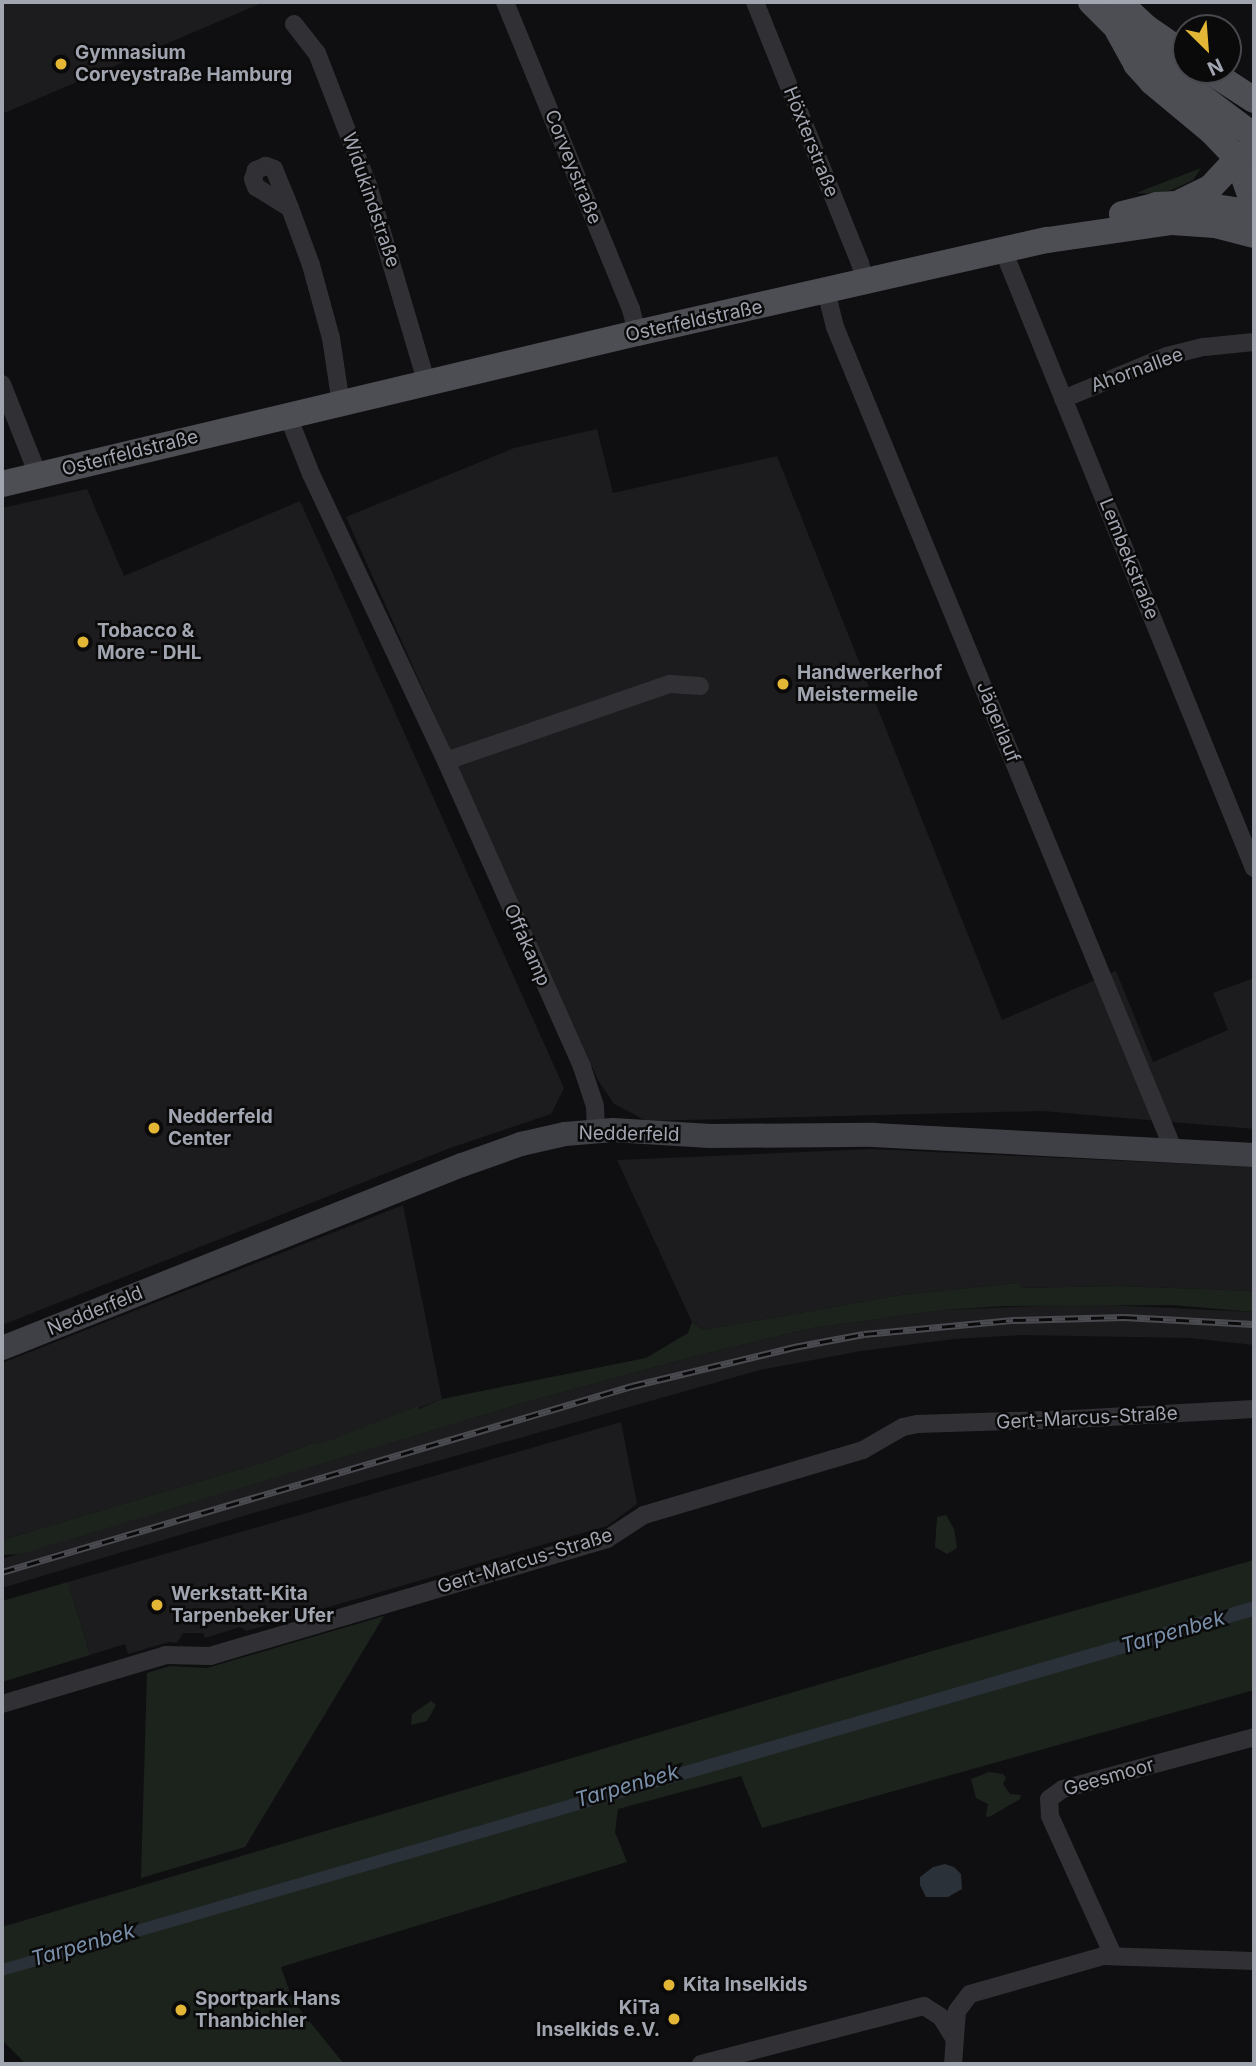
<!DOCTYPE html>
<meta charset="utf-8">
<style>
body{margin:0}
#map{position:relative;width:1256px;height:2066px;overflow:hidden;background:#0f0f11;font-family:Inter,sans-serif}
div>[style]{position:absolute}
.built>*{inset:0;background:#1c1b1d}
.green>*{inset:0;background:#1c231d}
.water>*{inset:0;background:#2a3138}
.minor>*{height:18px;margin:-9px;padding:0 9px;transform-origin:9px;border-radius:9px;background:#313135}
.secondary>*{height:24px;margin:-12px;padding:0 12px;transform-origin:12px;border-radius:12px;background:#3f4045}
.primary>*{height:26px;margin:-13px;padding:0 13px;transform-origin:13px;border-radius:13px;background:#4d4e54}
.rail>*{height:7px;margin-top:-3.5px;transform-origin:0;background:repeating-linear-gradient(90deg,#0b0a0b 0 13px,#4a4b50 0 26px);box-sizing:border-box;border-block:2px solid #4a4b50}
.dots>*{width:19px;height:19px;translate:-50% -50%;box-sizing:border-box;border:4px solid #0b0a0b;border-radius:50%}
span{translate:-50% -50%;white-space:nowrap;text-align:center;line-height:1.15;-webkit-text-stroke:5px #0b0a0b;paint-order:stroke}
.poi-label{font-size:19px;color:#a1a5b0;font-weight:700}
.left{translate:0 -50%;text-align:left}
.right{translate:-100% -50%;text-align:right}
.street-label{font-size:19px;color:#a1a5b0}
.water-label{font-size:21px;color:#7a90aa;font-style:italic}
.frame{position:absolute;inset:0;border:4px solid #a1a5b0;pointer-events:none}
.north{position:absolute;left:1172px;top:14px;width:70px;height:70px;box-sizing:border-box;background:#0b0a0b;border:2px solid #47484d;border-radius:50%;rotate:155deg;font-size:19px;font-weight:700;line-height:28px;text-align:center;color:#a1a5b0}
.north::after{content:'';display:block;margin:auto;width:24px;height:32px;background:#e3b635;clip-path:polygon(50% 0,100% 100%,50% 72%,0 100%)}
</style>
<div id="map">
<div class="built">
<i style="clip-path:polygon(2px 2px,264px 2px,2px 114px)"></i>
<i style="clip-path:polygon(597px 429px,613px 493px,777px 456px,1002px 1020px,1116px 971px,1153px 1062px,1228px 1030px,1213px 993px,1254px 978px,1254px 1129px,1042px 1111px,647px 1121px,614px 1104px,598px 1080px,346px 517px,514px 448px)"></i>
<i style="clip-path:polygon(87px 489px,124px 576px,300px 501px,564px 1088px,551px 1114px,450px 1148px,2px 1325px,2px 508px)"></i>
<i style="clip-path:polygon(872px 1149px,1254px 1167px,1254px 1291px,1119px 1286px,1020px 1288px,1018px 1283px,901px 1295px,704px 1330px,692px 1322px,617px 1160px)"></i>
<i style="clip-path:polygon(403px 1205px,442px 1399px,318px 1446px,316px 1442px,268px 1461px,2px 1540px,2px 1363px)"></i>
<i style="clip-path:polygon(1086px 1304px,1254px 1312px,1254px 1345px,1190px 1338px,1021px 1335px,954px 1339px,861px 1351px,760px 1370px,250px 1514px,2px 1588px,2px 1559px,523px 1403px,692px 1357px,812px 1328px,943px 1310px)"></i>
<i style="clip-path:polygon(621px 1422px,637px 1504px,607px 1526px,246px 1631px,240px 1627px,205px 1638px,203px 1633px,183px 1633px,177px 1643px,169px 1642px,128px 1654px,125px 1644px,90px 1655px,68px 1582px)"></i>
</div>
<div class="green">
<i style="clip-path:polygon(1201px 168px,1193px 180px,1172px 190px,1153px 194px,1136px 193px)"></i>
<i style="clip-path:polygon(1019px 1283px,1020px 1288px,1119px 1286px,1254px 1291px,1254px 1312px,1172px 1305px,1004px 1306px,943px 1310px,812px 1328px,692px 1357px,523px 1403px,21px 1554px,2px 1555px,2px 1540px,268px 1461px,316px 1442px,318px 1445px,418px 1406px,419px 1409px,442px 1399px,646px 1358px,688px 1333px,692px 1322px,704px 1330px,901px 1295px)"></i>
<i style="clip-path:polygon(946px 1515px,954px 1529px,957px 1548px,947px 1554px,935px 1547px,937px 1517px)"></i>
<i style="clip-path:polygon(1254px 1560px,1254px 1690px,762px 1828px,741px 1776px,618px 1809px,615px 1832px,627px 1862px,281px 1967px,293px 2001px,344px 2064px,26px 2064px,2px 2040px,2px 1927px,929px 1652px)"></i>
<i style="clip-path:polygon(68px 1582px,90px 1655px,2px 1682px,2px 1601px)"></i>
<i style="clip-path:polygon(384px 1616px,245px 1847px,141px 1878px,147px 1673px,170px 1666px,207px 1668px)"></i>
<i style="clip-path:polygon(431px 1701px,436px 1705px,427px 1721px,411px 1725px,412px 1714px)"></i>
<i style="clip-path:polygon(989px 1772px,1003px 1774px,1006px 1778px,1003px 1784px,1010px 1794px,1021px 1795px,1020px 1799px,989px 1817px,986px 1816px,988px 1804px,976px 1798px,971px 1779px)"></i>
</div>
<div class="water">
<i style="clip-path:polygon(1254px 1601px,1254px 1616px,2px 1976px,2px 1964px)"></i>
<i style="clip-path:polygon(945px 1864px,954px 1867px,961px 1874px,962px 1889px,948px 1897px,926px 1897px,920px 1885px,920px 1877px,933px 1867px)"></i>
</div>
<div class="minor">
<i style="left:505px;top:2px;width:332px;rotate:67.7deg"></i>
<i style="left:631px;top:309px;width:25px;rotate:76deg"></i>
<i style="left:755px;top:2px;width:281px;rotate:68.1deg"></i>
<i style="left:860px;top:263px;width:20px;rotate:75deg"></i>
<i style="left:294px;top:24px;width:37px;rotate:52deg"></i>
<i style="left:317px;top:53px;width:142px;rotate:68.9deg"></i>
<i style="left:368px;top:185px;width:208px;rotate:73.5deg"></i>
<i style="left:290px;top:208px;width:42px;rotate:-112.3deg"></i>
<i style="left:274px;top:169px;width:9px;rotate:-159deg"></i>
<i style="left:266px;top:166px;width:11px;rotate:158deg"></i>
<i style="left:256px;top:170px;width:9px;rotate:108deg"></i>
<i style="left:253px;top:179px;width:9px;rotate:69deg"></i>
<i style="left:256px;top:187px;width:40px;rotate:32deg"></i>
<i style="left:290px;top:208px;width:61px;rotate:69.8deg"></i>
<i style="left:311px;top:265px;width:76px;rotate:74.7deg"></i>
<i style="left:331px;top:338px;width:67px;rotate:81.4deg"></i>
<i style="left:1003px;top:250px;width:667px;rotate:67.9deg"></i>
<i style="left:826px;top:291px;width:37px;rotate:76deg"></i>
<i style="left:835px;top:327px;width:891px;rotate:67.64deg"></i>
<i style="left:2px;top:384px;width:98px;rotate:68.4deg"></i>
<i style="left:1063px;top:399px;width:113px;rotate:-22.5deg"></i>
<i style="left:1167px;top:356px;width:38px;rotate:-14deg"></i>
<i style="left:1204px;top:347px;width:50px;rotate:-5.7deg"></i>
<i style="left:288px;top:416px;width:62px;rotate:68.4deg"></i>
<i style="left:311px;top:474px;width:317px;rotate:64.8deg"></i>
<i style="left:446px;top:761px;width:335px;rotate:66deg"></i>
<i style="left:582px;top:1067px;width:41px;rotate:71.6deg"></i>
<i style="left:595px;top:1106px;width:25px;rotate:88deg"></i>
<i style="left:446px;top:761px;width:237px;rotate:-19deg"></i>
<i style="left:670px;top:684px;width:30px;rotate:4deg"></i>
<i style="left:2px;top:1704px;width:171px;rotate:-16.6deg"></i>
<i style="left:166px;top:1655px;width:44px;rotate:1.3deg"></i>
<i style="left:210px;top:1656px;width:414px;rotate:-16.4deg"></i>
<i style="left:607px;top:1539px;width:44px;rotate:-33deg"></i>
<i style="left:644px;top:1515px;width:228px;rotate:-16.5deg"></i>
<i style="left:863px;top:1450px;width:46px;rotate:-29.9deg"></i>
<i style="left:903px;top:1427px;width:14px;rotate:-12deg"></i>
<i style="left:917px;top:1424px;width:156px;rotate:-1.8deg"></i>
<i style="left:1073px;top:1419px;width:181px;rotate:-3.2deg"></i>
<i style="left:1113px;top:1955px;width:153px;rotate:-114.4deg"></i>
<i style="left:1050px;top:1816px;width:17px;rotate:-93deg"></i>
<i style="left:1049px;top:1799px;width:17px;rotate:-36deg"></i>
<i style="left:1063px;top:1789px;width:198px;rotate:-15.2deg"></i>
<i style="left:701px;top:2064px;width:230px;rotate:-14.6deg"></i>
<i style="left:924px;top:2006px;width:20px;rotate:33deg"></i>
<i style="left:941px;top:2017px;width:25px;rotate:58deg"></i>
<i style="left:953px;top:2064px;width:53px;rotate:-85.7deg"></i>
<i style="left:957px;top:2011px;width:21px;rotate:-53deg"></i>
<i style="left:970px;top:1994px;width:138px;rotate:-15.9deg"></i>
<i style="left:1103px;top:1956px;width:151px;rotate:1.9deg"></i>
</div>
<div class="secondary">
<i style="left:2px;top:1348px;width:495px;rotate:-21.7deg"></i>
<i style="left:462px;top:1165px;width:63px;rotate:-19.6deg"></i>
<i style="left:521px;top:1144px;width:45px;rotate:-12.8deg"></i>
<i style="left:565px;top:1134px;width:48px;rotate:-4.8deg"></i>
<i style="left:613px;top:1130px;width:97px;rotate:3.5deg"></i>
<i style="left:710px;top:1136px;width:163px;rotate:-0.4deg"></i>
<i style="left:873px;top:1135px;width:382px;rotate:3deg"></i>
</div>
<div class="primary">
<i style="left:1091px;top:2px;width:66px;rotate:45deg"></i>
<i style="left:1138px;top:49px;width:145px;rotate:36.9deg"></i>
<i style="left:1119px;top:2px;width:38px;rotate:43deg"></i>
<i style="left:1147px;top:28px;width:47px;rotate:34.7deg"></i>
<i style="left:1118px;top:31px;width:38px;rotate:61deg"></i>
<i style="left:1136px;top:64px;width:24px;rotate:48deg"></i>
<i style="left:1152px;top:82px;width:77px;rotate:39.7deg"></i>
<i style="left:1211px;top:131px;width:37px;rotate:46deg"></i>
<i style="left:1237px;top:158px;width:51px;rotate:70.5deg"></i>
<i style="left:1208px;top:70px;width:55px;rotate:33.1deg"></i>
<i style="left:1181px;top:202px;width:32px;rotate:-26deg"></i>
<i style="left:1210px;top:188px;width:37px;rotate:-47deg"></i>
<i style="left:1235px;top:161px;width:19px;rotate:-36deg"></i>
<i style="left:1122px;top:214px;width:36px;rotate:-14deg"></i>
<i style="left:1157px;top:205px;width:33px;rotate:-3deg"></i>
<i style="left:1190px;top:203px;width:65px;rotate:8.9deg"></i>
<i style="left:2px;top:484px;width:653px;rotate:-13.38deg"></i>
<i style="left:637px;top:333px;width:421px;rotate:-12.8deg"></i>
<i style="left:1048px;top:240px;width:125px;rotate:-8.3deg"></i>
<i style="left:1172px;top:222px;width:43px;rotate:4deg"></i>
<i style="left:1215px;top:225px;width:40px;rotate:14.4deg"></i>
</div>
<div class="rail">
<i style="left:2px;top:1572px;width:657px;rotate:-16.45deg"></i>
<i style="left:632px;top:1386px;width:167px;rotate:-13.5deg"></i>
<i style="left:794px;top:1347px;width:71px;rotate:-10.5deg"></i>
<i style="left:864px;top:1334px;width:150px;rotate:-5.4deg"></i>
<i style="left:1013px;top:1320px;width:111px;rotate:-1.5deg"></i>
<i style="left:1124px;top:1317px;width:130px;rotate:3.1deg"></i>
</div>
<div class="dots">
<i style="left:61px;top:64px;background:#e3b635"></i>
<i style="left:83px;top:642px;background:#e3b635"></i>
<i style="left:783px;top:684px;background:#e3b635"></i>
<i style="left:154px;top:1128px;background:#e3b635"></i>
<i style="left:157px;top:1605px;background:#e3b635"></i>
<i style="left:669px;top:1985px;background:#e3b635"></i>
<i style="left:181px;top:2010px;background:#e3b635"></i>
<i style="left:674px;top:2019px;background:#e3b635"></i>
</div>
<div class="poi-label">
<span class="left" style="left:75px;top:64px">Gymnasium<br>Corveystraße Hamburg</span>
<span class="left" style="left:97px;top:642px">Tobacco &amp;<br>More - DHL</span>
<span class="left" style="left:797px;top:684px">Handwerkerhof<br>Meistermeile</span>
<span class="left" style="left:168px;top:1128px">Nedderfeld<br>Center</span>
<span class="left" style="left:171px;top:1605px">Werkstatt-Kita<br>Tarpenbeker Ufer</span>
<span class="left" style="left:683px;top:1985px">Kita Inselkids</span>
<span class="left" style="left:195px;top:2010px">Sportpark Hans<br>Thanbichler</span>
<span class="right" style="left:660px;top:2019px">KiTa<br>Inselkids e.V.</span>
</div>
<div class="street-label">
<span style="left:811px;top:142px;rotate:68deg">Höxterstraße</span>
<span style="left:573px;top:167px;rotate:68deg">Corveystraße</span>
<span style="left:371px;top:200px;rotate:71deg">Widukindstraße</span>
<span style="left:694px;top:321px;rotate:-12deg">Osterfeldstraße</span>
<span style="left:1137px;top:370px;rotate:-20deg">Ahornallee</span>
<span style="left:130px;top:453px;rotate:-14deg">Osterfeldstraße</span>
<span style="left:1129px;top:559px;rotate:68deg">Lembekstraße</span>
<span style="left:998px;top:722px;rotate:68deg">Jägerlauf</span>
<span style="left:527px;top:945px;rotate:66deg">Offakamp</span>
<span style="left:629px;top:1134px;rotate:1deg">Nedderfeld</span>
<span style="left:95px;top:1311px;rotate:-22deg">Nedderfeld</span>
<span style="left:1087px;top:1418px;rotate:-3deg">Gert-Marcus-Straße</span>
<span style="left:525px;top:1561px;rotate:-17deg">Gert-Marcus-Straße</span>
<span style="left:1109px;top:1777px;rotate:-16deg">Geesmoor</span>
</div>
<div class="water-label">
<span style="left:1173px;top:1632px;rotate:-16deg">Tarpenbek</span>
<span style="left:627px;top:1786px;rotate:-16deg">Tarpenbek</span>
<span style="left:83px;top:1945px;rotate:-16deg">Tarpenbek</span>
</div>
<div class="frame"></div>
<div class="north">N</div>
</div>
